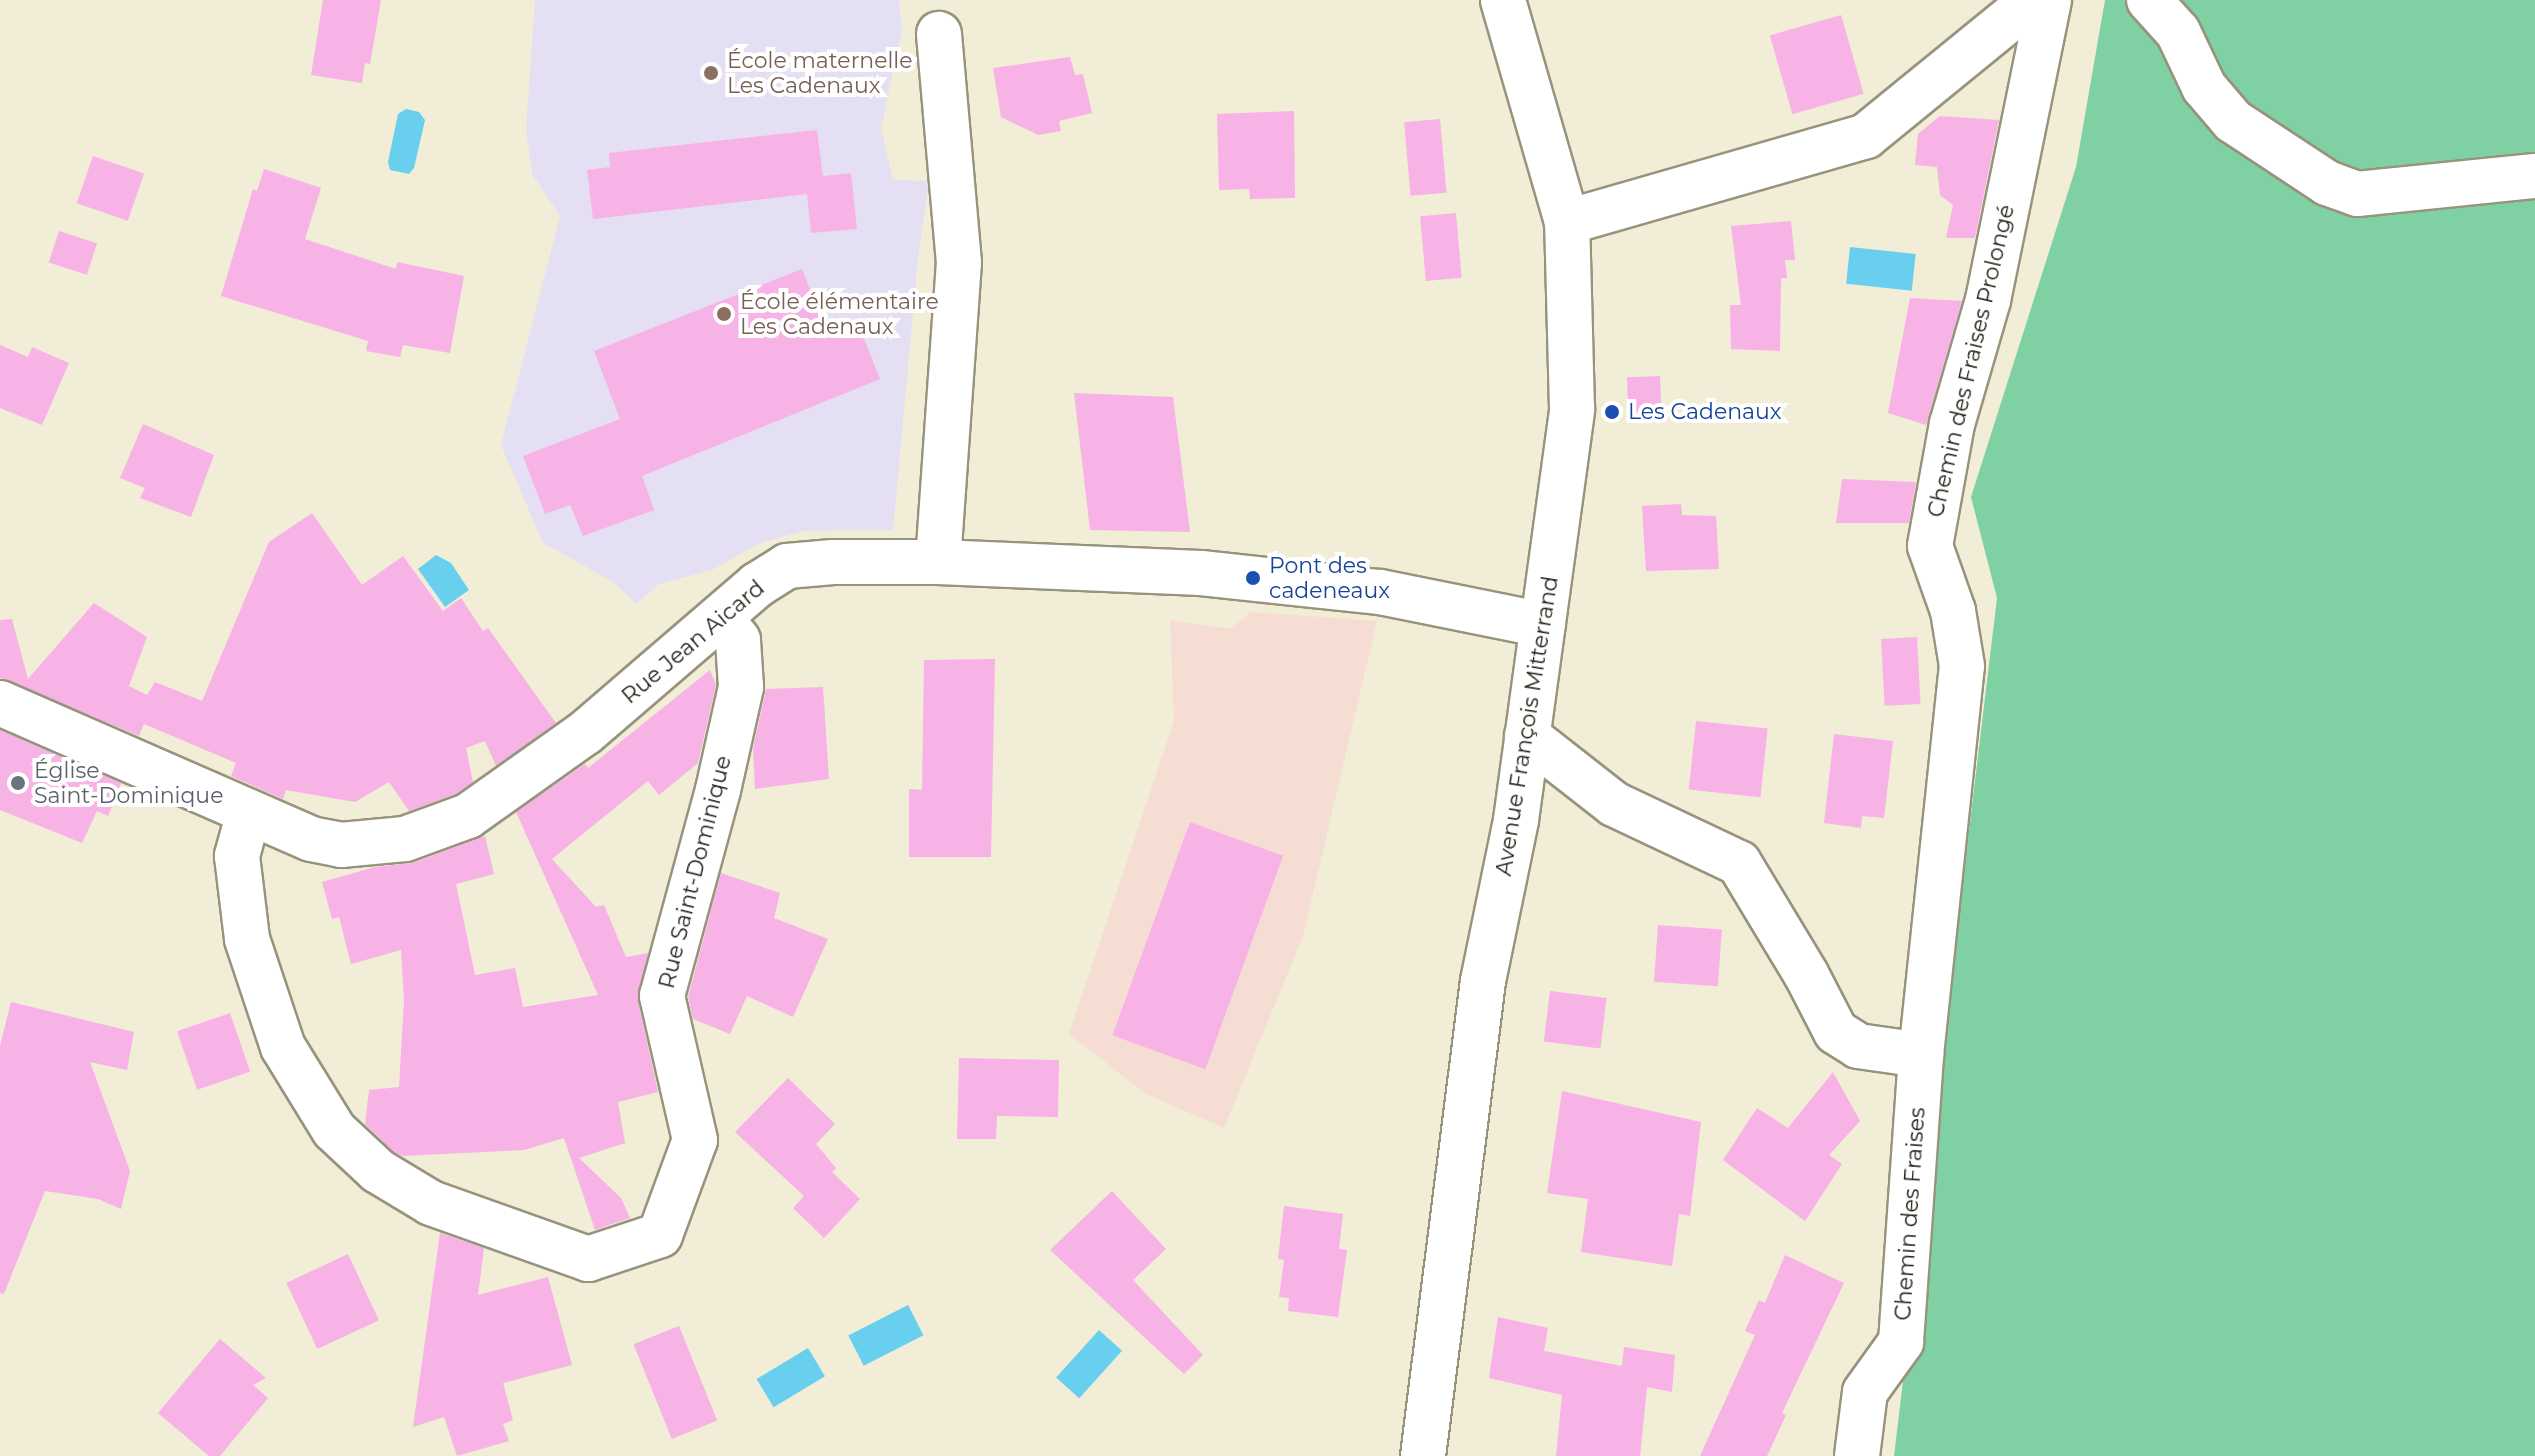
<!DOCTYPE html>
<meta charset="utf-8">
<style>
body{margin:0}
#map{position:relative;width:2535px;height:1456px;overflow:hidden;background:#f2edd6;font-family:Montserrat,sans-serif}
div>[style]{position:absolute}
.commercial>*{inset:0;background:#f5ddd4}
.education>*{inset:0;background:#e5dff4}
.forest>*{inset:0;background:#7fd0a2}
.water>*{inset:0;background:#69cfee;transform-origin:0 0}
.building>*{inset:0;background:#f7b2e6;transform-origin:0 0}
.roads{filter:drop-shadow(2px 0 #97937d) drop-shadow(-2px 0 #97937d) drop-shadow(0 2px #97937d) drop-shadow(0 -2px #97937d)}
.minor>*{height:44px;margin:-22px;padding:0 22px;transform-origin:22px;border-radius:22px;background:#fff}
.secondary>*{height:44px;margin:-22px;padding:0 22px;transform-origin:22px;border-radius:22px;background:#fff}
.dots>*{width:22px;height:22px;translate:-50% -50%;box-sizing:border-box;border:4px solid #fff;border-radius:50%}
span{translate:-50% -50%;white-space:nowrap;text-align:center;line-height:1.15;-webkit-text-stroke:8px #fff;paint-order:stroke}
.education-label{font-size:22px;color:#785e54}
.left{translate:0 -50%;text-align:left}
.street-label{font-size:22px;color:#24231a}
.transit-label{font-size:22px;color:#164399}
.worship-label{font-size:22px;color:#5b616d}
</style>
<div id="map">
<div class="commercial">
<i style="clip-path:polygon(1251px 612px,1377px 621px,1303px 936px,1224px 1128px,1146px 1094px,1069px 1034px,1174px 721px,1170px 620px,1231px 629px)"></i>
</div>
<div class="education">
<i style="clip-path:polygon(535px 0,899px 0,902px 32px,881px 128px,893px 180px,929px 181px,918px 259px,893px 530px,803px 531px,758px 544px,712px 570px,659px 584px,636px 604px,613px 582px,543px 543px,501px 445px,560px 216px,532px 174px,526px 129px)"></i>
</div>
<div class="forest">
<i style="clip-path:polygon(2105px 0,2535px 0,2535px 1456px,1894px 1456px,1997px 598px,1971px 497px,2076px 167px)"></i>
</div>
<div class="water">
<i style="clip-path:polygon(406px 109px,419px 112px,425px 120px,414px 168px,409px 174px,390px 170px,388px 162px,398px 114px)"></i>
<i style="left:1850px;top:247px;width:66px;height:37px;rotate:6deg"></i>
<i style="clip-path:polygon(436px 555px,451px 563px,469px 590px,445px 607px,418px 569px)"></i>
<i style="left:908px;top:1305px;width:34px;height:67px;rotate:63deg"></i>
<i style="left:1099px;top:1330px;width:31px;height:64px;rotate:42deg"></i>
<i style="left:808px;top:1348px;width:33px;height:60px;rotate:59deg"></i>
</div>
<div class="building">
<i style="clip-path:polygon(323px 0,381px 0,370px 64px,365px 63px,362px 83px,311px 75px)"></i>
<i style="left:1841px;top:15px;width:82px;height:74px;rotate:74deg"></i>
<i style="clip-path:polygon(1070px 57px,1075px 75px,1083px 74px,1092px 113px,1059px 121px,1061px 131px,1038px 135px,1001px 117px,993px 68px)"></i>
<i style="clip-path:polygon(1294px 111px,1295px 198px,1250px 199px,1249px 189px,1219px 190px,1217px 114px)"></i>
<i style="clip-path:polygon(1940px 116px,1999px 120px,1975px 238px,1946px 238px,1953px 205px,1940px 195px,1937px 167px,1915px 165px,1918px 134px)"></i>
<i style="left:1440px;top:119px;width:74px;height:36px;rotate:85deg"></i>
<i style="clip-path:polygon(817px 130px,823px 176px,851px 173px,857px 229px,811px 233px,807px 194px,593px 219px,587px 170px,610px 167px,609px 153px)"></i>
<i style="left:93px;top:156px;width:54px;height:50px;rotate:19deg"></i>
<i style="clip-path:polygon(264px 169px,321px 188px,305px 239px,396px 269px,397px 262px,464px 276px,450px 353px,403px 345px,400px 357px,366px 351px,368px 341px,221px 296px,253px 189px,257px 191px)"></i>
<i style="left:1456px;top:213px;width:65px;height:36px;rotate:85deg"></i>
<i style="clip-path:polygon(1791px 221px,1795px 260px,1785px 260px,1787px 278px,1781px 278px,1780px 351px,1731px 349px,1730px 305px,1741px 305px,1731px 226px)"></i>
<i style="left:59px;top:231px;width:40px;height:33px;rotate:18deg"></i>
<i style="clip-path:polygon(802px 269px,827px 333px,857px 321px,880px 379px,642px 476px,654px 510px,583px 536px,570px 505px,545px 514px,523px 456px,620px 419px,594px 351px)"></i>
<i style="clip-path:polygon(1910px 298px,1962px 301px,1926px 425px,1888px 413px)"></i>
<i style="clip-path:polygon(0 345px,28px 357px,32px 347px,69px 363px,42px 425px,0 408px)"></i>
<i style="left:1660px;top:376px;width:35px;height:33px;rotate:88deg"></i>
<i style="clip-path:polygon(1074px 393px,1173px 397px,1190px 532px,1090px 530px)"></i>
<i style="clip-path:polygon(143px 424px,214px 455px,191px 517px,140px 498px,145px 488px,120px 478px)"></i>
<i style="clip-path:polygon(1842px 479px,1916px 482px,1909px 523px,1836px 523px)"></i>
<i style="clip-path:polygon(1681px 504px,1682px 515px,1716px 516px,1719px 569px,1646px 571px,1642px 506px)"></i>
<i style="clip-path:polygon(312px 513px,362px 585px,403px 556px,443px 611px,461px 598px,483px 631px,488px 628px,556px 723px,496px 766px,485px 741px,466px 748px,473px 782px,456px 794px,409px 811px,389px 782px,355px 802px,286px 790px,283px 799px,231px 776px,236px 763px,144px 724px,139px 736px,0 678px,0 620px,12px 619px,28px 679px,94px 603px,147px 637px,129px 686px,147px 695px,155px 682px,202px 701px,269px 542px)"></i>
<i style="left:1917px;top:637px;width:67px;height:36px;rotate:87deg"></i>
<i style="clip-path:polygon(995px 659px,991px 857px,909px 857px,909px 789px,922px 790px,924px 660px)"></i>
<i style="clip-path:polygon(710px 670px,716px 685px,698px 763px,659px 795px,648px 781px,552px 859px,596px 907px,604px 905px,626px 957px,648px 953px,638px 1001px,658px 1092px,618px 1102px,625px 1143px,579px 1158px,621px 1198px,630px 1218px,595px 1230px,564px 1138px,524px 1150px,402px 1156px,393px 1151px,365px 1124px,369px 1090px,399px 1087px,404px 1001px,401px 950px,351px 964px,339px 917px,332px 919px,322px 882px,375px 867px,413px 863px,485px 836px,494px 874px,456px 884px,475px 975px,515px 968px,523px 1007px,598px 995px,516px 812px,585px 764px,588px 768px)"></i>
<i style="clip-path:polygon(823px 687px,829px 779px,755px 789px,753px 749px,766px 689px)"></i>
<i style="left:1696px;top:721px;width:72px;height:69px;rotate:6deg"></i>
<i style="clip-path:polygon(0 730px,121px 783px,108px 816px,97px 811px,82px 843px,0 810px)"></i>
<i style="clip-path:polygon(1834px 734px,1893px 741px,1884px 818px,1862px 816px,1861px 828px,1824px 823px)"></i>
<i style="left:1190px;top:822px;width:99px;height:227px;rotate:20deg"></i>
<i style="clip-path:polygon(721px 873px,780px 893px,774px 918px,828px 939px,793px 1017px,747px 996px,730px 1034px,693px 1019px,688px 997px)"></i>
<i style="left:1658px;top:925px;width:64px;height:57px;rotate:4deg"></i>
<i style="left:1550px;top:991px;width:57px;height:51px;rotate:7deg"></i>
<i style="clip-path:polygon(11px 1002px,134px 1032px,127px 1070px,90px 1062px,130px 1171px,121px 1209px,98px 1199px,45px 1191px,4px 1294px,0 1293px,0 1046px)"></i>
<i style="left:230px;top:1013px;width:62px;height:56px;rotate:71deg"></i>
<i style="clip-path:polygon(959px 1058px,1059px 1060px,1058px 1117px,997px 1116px,996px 1139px,957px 1139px)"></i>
<i style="clip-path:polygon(1833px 1072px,1860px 1121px,1829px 1155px,1842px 1164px,1805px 1221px,1723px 1160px,1757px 1108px,1788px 1128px)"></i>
<i style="clip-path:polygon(788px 1078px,835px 1124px,816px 1144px,836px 1168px,832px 1172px,860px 1199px,824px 1238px,793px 1208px,804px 1196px,735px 1132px)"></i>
<i style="clip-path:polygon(1562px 1091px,1701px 1122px,1690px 1216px,1679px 1214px,1672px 1266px,1581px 1252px,1588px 1199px,1547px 1193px)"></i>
<i style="clip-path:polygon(1112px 1191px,1166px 1249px,1133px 1280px,1203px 1355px,1184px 1374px,1050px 1250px)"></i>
<i style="clip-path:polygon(1284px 1206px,1343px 1214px,1339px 1249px,1347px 1250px,1338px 1317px,1288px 1311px,1289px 1298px,1279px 1297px,1284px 1260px,1278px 1259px)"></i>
<i style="clip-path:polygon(440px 1233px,484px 1248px,478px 1295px,548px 1277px,572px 1365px,503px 1383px,513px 1420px,503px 1424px,509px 1441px,457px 1456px,444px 1417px,413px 1427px)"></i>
<i style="left:348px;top:1254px;width:73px;height:68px;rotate:65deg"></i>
<i style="clip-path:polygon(1785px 1255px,1844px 1283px,1782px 1413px,1786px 1415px,1767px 1456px,1700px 1456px,1755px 1335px,1745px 1331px,1759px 1300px,1765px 1303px)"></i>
<i style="clip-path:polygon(1498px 1317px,1548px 1328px,1544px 1351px,1622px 1366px,1624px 1347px,1675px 1355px,1672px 1392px,1647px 1387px,1640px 1456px,1556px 1456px,1562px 1395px,1489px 1378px)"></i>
<i style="left:679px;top:1326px;width:102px;height:49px;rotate:68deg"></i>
<i style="clip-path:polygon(220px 1339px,266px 1378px,253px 1385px,268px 1398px,220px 1456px,209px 1456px,158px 1413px)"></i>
</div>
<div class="roads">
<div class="minor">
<i style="left:2149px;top:0;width:43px;rotate:47.8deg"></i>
<i style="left:2178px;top:32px;width:61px;rotate:64.7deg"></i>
<i style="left:2204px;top:87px;width:45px;rotate:49.5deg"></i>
<i style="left:2233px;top:121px;width:113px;rotate:33.4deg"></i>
<i style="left:2327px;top:183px;width:32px;rotate:20deg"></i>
<i style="left:2357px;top:194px;width:179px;rotate:-5.8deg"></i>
<i style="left:1567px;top:222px;width:311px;rotate:-16deg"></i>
<i style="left:1866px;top:136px;width:215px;rotate:-39.2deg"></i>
<i style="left:938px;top:562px;width:300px;rotate:-86deg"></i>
<i style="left:959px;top:263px;width:230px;rotate:-95deg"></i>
<i style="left:0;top:703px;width:339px;rotate:23.6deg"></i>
<i style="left:311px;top:839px;width:31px;rotate:11deg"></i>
<i style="left:341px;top:845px;width:64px;rotate:-5.4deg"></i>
<i style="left:405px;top:839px;width:67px;rotate:-20.1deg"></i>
<i style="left:468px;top:816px;width:143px;rotate:-35.4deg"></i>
<i style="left:585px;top:733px;width:227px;rotate:-40.7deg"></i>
<i style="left:757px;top:585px;width:36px;rotate:-32deg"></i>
<i style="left:787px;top:566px;width:46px;rotate:-5deg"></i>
<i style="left:833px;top:562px;width:105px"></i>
<i style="left:938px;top:562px;width:263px;rotate:2.4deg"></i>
<i style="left:1201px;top:573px;width:180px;rotate:6.1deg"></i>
<i style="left:1380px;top:592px;width:166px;rotate:11.4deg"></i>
<i style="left:1527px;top:736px;width:110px;rotate:38deg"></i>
<i style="left:1614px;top:804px;width:138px;rotate:25.3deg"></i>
<i style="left:1739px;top:863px;width:130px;rotate:58.9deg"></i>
<i style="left:1806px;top:974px;width:65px;rotate:62.7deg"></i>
<i style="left:1836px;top:1032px;width:26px;rotate:32deg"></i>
<i style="left:1858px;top:1046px;width:64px;rotate:8.1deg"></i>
<i style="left:249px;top:812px;width:46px;rotate:105.3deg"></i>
<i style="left:237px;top:856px;width:84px;rotate:83.1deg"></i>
<i style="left:247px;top:939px;width:114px;rotate:71.6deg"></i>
<i style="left:283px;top:1047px;width:97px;rotate:58.4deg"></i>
<i style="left:334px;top:1130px;width:60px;rotate:43deg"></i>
<i style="left:378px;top:1171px;width:62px;rotate:31.1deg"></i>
<i style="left:431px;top:1203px;width:167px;rotate:19.6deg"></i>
<i style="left:588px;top:1259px;width:76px;rotate:-18.4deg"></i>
<i style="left:660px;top:1235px;width:101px;rotate:-69.8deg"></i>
<i style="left:695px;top:1140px;width:148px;rotate:-102.9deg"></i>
<i style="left:662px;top:996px;width:213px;rotate:-74.8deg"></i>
<i style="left:718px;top:790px;width:106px;rotate:-77.4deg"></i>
<i style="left:741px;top:687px;width:47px;rotate:-93.7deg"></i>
<i style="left:738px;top:640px;width:28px;rotate:-128deg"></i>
<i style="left:1857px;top:1456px;width:64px;rotate:-82.9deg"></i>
<i style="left:1865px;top:1392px;width:62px;rotate:-54.2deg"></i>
<i style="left:1901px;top:1342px;width:288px;rotate:-86deg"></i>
<i style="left:1921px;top:1055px;width:391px;rotate:-84deg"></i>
<i style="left:1962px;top:666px;width:56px;rotate:-99.3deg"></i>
<i style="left:1953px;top:611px;width:69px;rotate:-109.5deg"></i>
<i style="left:1930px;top:546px;width:124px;rotate:-79.8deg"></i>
<i style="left:1952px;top:424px;width:129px;rotate:-73.8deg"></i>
<i style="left:1988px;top:300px;width:306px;rotate:-78.5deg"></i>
</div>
<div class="secondary">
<i style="left:1423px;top:1456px;width:479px;rotate:-82.8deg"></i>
<i style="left:1483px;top:981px;width:164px;rotate:-78.4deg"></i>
<i style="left:1516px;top:820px;width:415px;rotate:-82.2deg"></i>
<i style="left:1572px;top:409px;width:187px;rotate:-91.5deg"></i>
<i style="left:1567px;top:222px;width:231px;rotate:-106.1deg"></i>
</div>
</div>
<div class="dots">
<i style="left:711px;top:73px;background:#8d6e63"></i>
<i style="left:724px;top:314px;background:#8d6e63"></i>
<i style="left:1612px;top:412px;background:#1a4fb4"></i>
<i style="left:1253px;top:578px;background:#1a4fb4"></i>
<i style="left:18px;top:783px;background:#6b7280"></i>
</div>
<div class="education-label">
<span class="left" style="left:727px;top:73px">École maternelle<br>Les Cadenaux</span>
<span class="left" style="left:740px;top:314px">École élémentaire<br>Les Cadenaux</span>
</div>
<div class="street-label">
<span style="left:1971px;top:361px;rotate:-77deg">Chemin des Fraises Prolongé</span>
<span style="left:693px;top:642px;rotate:-40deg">Rue Jean Aicard</span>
<span style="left:1527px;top:726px;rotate:-81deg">Avenue François Mitterrand</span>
<span style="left:695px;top:872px;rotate:-76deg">Rue Saint-Dominique</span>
<span style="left:1910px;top:1214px;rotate:-86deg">Chemin des Fraises</span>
</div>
<div class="transit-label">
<span class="left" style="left:1628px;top:412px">Les Cadenaux</span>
<span class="left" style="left:1269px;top:578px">Pont des<br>cadeneaux</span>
</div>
<div class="worship-label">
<span class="left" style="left:34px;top:783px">Église<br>Saint-Dominique</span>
</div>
</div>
